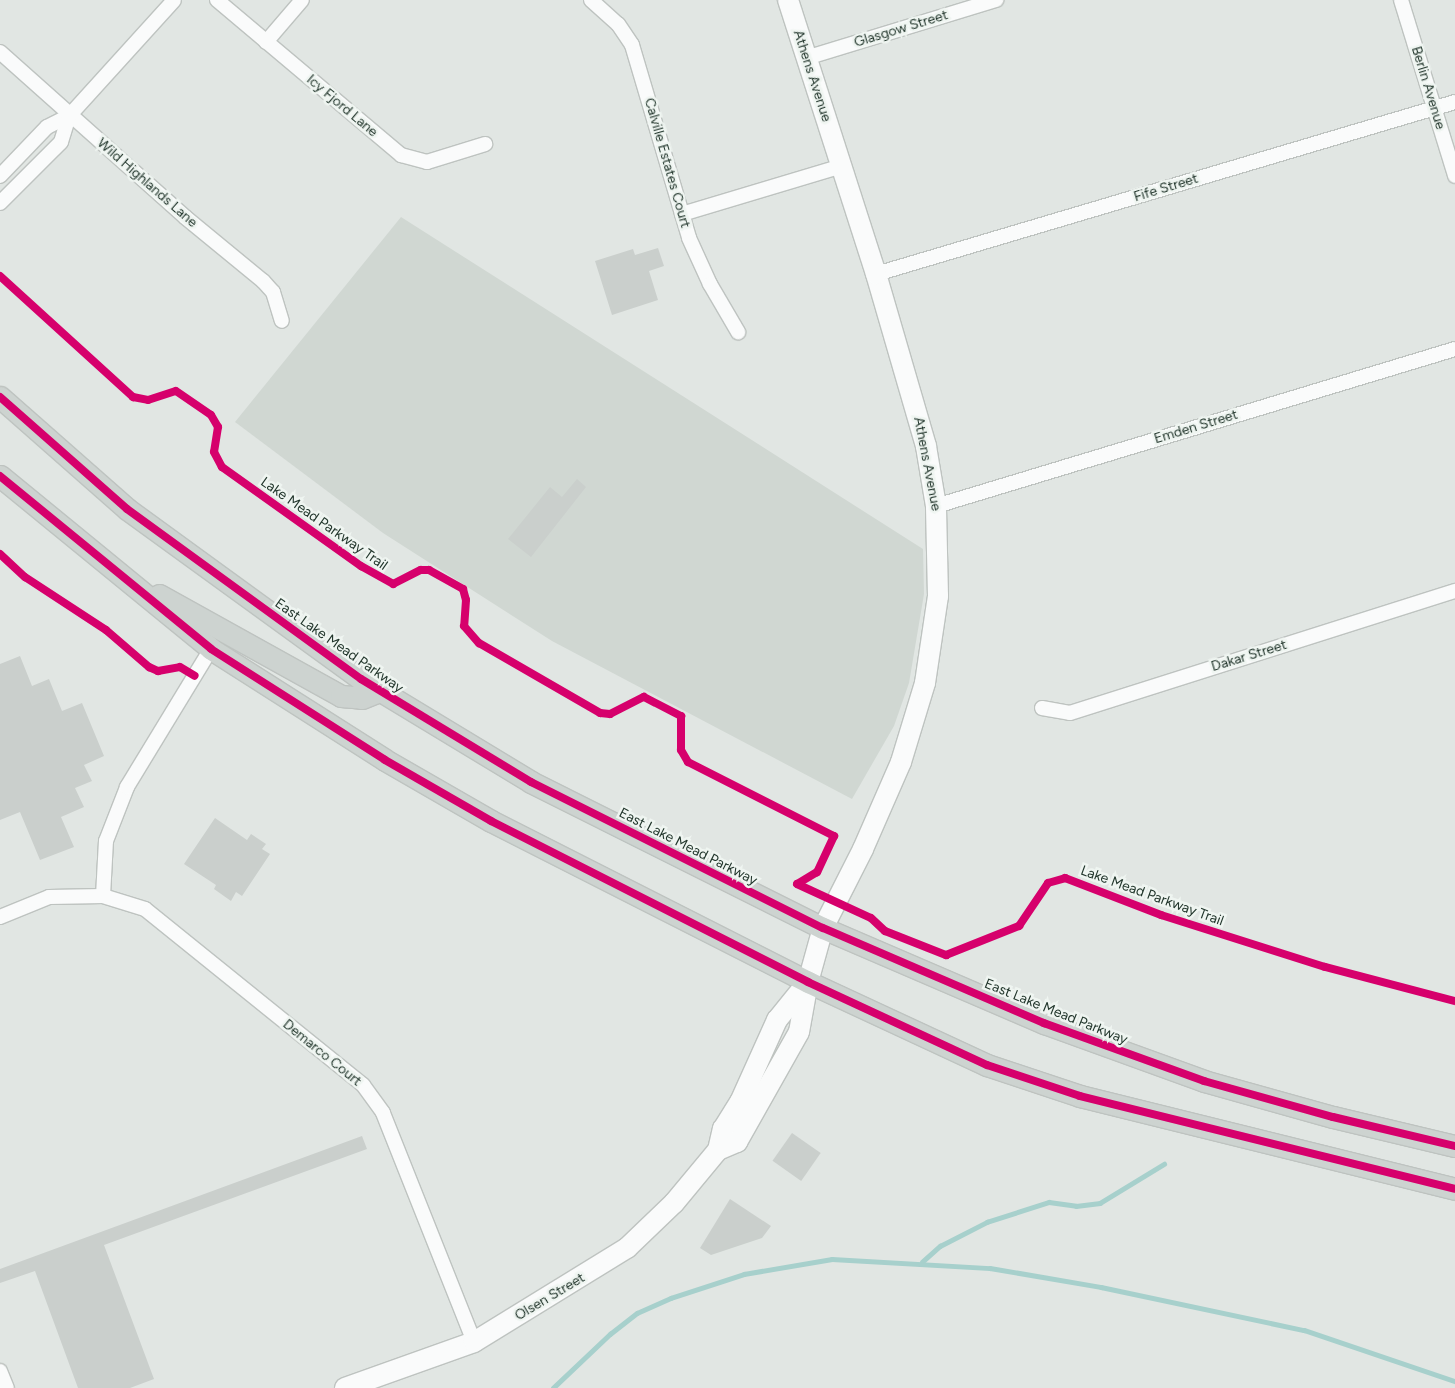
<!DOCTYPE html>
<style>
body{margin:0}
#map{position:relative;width:1455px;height:1388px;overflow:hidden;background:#e1e6e3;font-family:Figtree,sans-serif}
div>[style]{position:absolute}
.built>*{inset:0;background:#d0d7d2}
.stream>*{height:4.5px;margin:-2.25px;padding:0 2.25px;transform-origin:2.25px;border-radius:2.25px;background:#a7d0cc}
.building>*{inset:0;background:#cacfcc;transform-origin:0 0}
.roads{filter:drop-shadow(1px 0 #bec3c0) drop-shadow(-1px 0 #bec3c0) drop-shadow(0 1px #bec3c0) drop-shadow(0 -1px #bec3c0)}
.street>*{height:14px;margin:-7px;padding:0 7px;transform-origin:7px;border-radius:7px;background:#fafbfb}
.secondary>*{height:20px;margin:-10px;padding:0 10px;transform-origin:10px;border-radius:10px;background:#fafbfb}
.primary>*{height:21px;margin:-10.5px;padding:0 10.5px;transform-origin:10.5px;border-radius:10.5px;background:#cdd3d0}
.cycleway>*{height:8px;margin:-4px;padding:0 4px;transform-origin:4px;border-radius:4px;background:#d6006c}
span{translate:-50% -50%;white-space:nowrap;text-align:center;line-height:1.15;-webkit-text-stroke:5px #eff5f1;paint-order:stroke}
.street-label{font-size:14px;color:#22362c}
</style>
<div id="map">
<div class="built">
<i style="clip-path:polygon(401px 217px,923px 549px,924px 594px,909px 683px,894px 726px,852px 799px,552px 641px,383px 533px,235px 422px)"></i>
</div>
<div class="stream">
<i style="left:922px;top:1262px;width:24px;rotate:-42deg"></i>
<i style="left:940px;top:1246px;width:53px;rotate:-27.1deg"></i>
<i style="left:987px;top:1222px;width:65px;rotate:-17.9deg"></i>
<i style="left:1049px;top:1202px;width:27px;rotate:8deg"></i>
<i style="left:1076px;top:1206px;width:24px;rotate:-7deg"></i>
<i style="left:1100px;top:1203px;width:75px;rotate:-31.4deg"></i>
<i style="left:553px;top:1388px;width:79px;rotate:-43.5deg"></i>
<i style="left:610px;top:1334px;width:34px;rotate:-38deg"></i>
<i style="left:637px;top:1313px;width:37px;rotate:-24deg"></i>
<i style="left:671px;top:1298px;width:77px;rotate:-18.2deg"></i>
<i style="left:744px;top:1274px;width:89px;rotate:-9.7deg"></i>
<i style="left:832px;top:1259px;width:158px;rotate:3.3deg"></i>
<i style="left:990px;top:1268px;width:113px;rotate:9.7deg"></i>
<i style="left:1101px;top:1287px;width:208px;rotate:12deg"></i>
<i style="left:1304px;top:1330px;width:159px;rotate:18.7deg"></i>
</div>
<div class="building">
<i style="clip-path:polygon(658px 248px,664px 266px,649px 271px,658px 300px,612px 315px,595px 261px,633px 249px,635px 255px)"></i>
<i style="clip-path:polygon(577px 479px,586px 487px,531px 557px,508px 539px,550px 487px,562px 497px)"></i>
<i style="clip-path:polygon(20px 656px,32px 686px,49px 679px,62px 711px,82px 703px,104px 756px,84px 765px,92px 781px,75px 788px,84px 807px,61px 817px,74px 847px,40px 860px,20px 812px,0 820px,0 664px)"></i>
<i style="clip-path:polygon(215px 818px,247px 840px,251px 834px,266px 844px,262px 849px,270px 854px,242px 896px,236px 892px,231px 901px,214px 889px,216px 885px,184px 864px)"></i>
<i style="left:792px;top:1133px;width:35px;height:34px;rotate:35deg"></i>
<i style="clip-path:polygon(362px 1136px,367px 1149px,104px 1245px,154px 1379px,130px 1388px,78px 1388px,35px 1271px,0 1283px,0 1269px)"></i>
<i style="clip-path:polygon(730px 1199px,771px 1226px,762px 1238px,711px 1255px,700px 1248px)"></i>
</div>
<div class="roads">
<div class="street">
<i style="left:217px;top:0;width:241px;rotate:40.1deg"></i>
<i style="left:401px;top:155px;width:27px;rotate:15deg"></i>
<i style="left:427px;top:162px;width:61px;rotate:-17.2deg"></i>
<i style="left:591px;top:0;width:36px;rotate:42deg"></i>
<i style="left:618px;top:24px;width:25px;rotate:56deg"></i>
<i style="left:632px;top:45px;width:201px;rotate:73.5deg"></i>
<i style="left:689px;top:238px;width:51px;rotate:65.5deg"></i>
<i style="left:710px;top:284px;width:56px;rotate:59.7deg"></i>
<i style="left:1401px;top:0;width:184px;rotate:72.9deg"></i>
<i style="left:266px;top:42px;width:55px;rotate:-49.4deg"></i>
<i style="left:0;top:52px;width:248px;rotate:41.7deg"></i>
<i style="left:185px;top:217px;width:101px;rotate:39.4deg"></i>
<i style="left:263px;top:281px;width:15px;rotate:48deg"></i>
<i style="left:273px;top:292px;width:30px;rotate:73deg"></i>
<i style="left:806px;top:58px;width:199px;rotate:-17deg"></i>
<i style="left:0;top:176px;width:68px;rotate:-46.2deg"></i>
<i style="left:47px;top:127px;width:25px;rotate:-27deg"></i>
<i style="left:69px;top:116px;width:156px;rotate:-47.8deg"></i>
<i style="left:0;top:203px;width:86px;rotate:-45deg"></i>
<i style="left:61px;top:142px;width:27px;rotate:-73deg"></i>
<i style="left:682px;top:214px;width:167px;rotate:-16.7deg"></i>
<i style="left:876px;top:274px;width:604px;rotate:-16.54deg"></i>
<i style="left:936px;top:506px;width:542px;rotate:-16.83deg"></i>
<i style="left:1042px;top:708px;width:28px;rotate:10deg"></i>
<i style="left:1070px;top:713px;width:404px;rotate:-17.6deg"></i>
<i style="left:103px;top:896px;width:55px;rotate:-86.9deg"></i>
<i style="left:106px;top:841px;width:58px;rotate:-68.7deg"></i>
<i style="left:127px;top:787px;width:162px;rotate:-58.7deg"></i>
<i style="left:0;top:917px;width:53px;rotate:-22.2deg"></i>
<i style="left:49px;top:897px;width:54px;rotate:-1.1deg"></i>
<i style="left:103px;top:896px;width:44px;rotate:17.2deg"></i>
<i style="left:145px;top:909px;width:280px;rotate:38.9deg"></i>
<i style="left:363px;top:1085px;width:34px;rotate:54deg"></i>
<i style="left:383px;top:1113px;width:246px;rotate:68.3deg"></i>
<i style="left:0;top:1371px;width:18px;rotate:68deg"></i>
</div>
<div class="secondary">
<i style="left:718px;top:1150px;width:21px;rotate:-23deg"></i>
<i style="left:737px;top:1142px;width:126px;rotate:-60.6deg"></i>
<i style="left:799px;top:1032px;width:51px;rotate:-79.8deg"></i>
<i style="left:808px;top:982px;width:56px;rotate:-74.5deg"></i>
<i style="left:823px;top:928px;width:89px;rotate:-63.1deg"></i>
<i style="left:863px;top:849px;width:95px;rotate:-66.4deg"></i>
<i style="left:901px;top:762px;width:83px;rotate:-73.1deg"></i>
<i style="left:925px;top:683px;width:88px;rotate:-81.5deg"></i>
<i style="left:938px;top:596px;width:90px;rotate:-91.3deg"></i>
<i style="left:936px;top:506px;width:61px;rotate:-99.5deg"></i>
<i style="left:926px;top:446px;width:179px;rotate:-106.2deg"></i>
<i style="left:876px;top:274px;width:288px;rotate:-107.8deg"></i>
<i style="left:345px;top:1388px;width:137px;rotate:-19.6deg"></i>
<i style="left:474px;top:1342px;width:180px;rotate:-31.6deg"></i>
<i style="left:627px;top:1248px;width:65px;rotate:-43.8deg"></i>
<i style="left:674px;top:1203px;width:69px;rotate:-50.3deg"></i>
<i style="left:718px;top:1150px;width:22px;rotate:-77deg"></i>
<i style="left:723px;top:1129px;width:32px;rotate:-58deg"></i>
<i style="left:740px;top:1102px;width:90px;rotate:-65.7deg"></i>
<i style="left:777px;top:1020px;width:46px;rotate:-51.1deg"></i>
</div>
<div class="primary">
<i style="left:0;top:397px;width:169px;rotate:41.4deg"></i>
<i style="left:127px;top:509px;width:289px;rotate:36deg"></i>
<i style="left:361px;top:679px;width:199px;rotate:31.2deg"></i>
<i style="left:531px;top:782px;width:326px;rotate:26.6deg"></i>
<i style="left:823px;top:928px;width:241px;rotate:23.3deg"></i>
<i style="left:1044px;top:1023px;width:170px;rotate:19.9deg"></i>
<i style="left:1204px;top:1081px;width:134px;rotate:15.6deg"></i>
<i style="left:1333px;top:1117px;width:125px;rotate:13.4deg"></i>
<i style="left:0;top:476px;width:273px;rotate:39.3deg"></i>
<i style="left:211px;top:649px;width:206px;rotate:32.5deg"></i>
<i style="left:385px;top:760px;width:122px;rotate:29.9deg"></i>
<i style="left:491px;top:821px;width:356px;rotate:26.9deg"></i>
<i style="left:808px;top:982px;width:197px;rotate:24.9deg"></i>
<i style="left:987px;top:1065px;width:98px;rotate:18.4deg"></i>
<i style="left:1080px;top:1096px;width:386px;rotate:13.9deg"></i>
<i style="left:159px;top:595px;width:208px;rotate:29deg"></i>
<i style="left:341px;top:696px;width:21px;rotate:5deg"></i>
<i style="left:362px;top:698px;width:18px;rotate:-22deg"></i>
</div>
</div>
<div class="cycleway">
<i style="left:0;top:276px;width:180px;rotate:42.3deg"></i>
<i style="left:133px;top:397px;width:15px;rotate:11deg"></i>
<i style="left:148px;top:400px;width:29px;rotate:-18deg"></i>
<i style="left:176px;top:391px;width:42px;rotate:34.4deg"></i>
<i style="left:211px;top:415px;width:14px;rotate:60deg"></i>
<i style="left:218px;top:427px;width:25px;rotate:99deg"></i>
<i style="left:214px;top:452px;width:17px;rotate:62deg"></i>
<i style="left:222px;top:467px;width:171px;rotate:35.5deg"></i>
<i style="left:361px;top:566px;width:37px;rotate:29deg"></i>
<i style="left:393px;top:584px;width:31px;rotate:-27deg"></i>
<i style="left:421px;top:570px;width:8px"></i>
<i style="left:429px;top:570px;width:39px;rotate:29deg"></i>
<i style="left:463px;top:589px;width:11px;rotate:75deg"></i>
<i style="left:466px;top:600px;width:26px;rotate:94deg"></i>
<i style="left:464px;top:626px;width:23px;rotate:49deg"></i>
<i style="left:479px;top:643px;width:140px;rotate:30deg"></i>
<i style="left:600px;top:713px;width:10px;rotate:6deg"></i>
<i style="left:610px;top:714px;width:38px;rotate:-27deg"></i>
<i style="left:644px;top:697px;width:42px;rotate:27.2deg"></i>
<i style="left:681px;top:716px;width:34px;rotate:90deg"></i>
<i style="left:681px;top:750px;width:14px;rotate:60deg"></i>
<i style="left:688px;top:762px;width:164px;rotate:26.9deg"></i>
<i style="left:834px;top:836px;width:40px;rotate:115deg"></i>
<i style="left:817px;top:872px;width:23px;rotate:149deg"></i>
<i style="left:797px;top:884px;width:81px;rotate:24.7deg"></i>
<i style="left:871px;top:918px;width:19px;rotate:43deg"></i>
<i style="left:885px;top:931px;width:66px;rotate:21.5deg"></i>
<i style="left:946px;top:955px;width:79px;rotate:-21.7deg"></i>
<i style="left:1019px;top:926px;width:52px;rotate:-56deg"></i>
<i style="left:1048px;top:883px;width:18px;rotate:-16deg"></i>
<i style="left:1065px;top:878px;width:103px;rotate:21.1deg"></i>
<i style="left:1161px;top:915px;width:172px;rotate:17.6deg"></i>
<i style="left:1325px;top:967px;width:134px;rotate:14.7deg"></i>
<i style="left:0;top:397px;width:169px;rotate:41.4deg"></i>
<i style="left:127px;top:509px;width:289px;rotate:36deg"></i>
<i style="left:361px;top:679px;width:199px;rotate:31.2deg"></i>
<i style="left:531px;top:782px;width:326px;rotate:26.6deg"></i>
<i style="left:823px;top:928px;width:241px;rotate:23.3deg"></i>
<i style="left:1044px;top:1023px;width:170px;rotate:19.9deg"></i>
<i style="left:1204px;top:1081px;width:134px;rotate:15.6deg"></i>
<i style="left:1333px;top:1117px;width:125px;rotate:13.4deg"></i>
<i style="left:0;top:476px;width:273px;rotate:39.3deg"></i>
<i style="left:211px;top:649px;width:206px;rotate:32.5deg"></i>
<i style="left:385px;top:760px;width:122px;rotate:29.9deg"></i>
<i style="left:491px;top:821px;width:356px;rotate:26.9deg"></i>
<i style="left:808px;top:982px;width:197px;rotate:24.9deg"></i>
<i style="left:987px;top:1065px;width:98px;rotate:18.4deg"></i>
<i style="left:1080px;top:1096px;width:386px;rotate:13.9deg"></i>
<i style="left:0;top:554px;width:34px;rotate:43deg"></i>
<i style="left:25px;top:577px;width:97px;rotate:33.2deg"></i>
<i style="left:106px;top:630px;width:57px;rotate:40.7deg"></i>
<i style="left:149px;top:667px;width:10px;rotate:24deg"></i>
<i style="left:158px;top:671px;width:22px;rotate:-10deg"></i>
<i style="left:180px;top:667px;width:17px;rotate:31deg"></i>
</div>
<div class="street-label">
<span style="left:901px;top:29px;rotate:-17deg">Glasgow Street</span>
<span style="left:812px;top:76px;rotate:72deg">Athens Avenue</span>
<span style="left:1428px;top:88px;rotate:73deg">Berlin Avenue</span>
<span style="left:342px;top:106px;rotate:40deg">Icy Fjord Lane</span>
<span style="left:667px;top:163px;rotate:74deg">Calville Estates Court</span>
<span style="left:147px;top:183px;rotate:41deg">Wild Highlands Lane</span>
<span style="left:1166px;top:188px;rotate:-17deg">Fife Street</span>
<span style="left:1196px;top:427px;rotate:-17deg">Emden Street</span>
<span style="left:927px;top:464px;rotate:79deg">Athens Avenue</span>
<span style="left:324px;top:524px;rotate:35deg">Lake Mead Parkway Trail</span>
<span style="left:339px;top:646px;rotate:35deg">East Lake Mead Parkway</span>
<span style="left:1249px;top:656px;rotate:-17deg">Dakar Street</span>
<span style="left:688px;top:847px;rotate:27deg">East Lake Mead Parkway</span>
<span style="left:1152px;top:896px;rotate:20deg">Lake Mead Parkway Trail</span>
<span style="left:1056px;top:1012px;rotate:22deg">East Lake Mead Parkway</span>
<span style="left:322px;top:1053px;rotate:39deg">Demarco Court</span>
<span style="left:550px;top:1297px;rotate:-31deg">Olsen Street</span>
</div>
</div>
